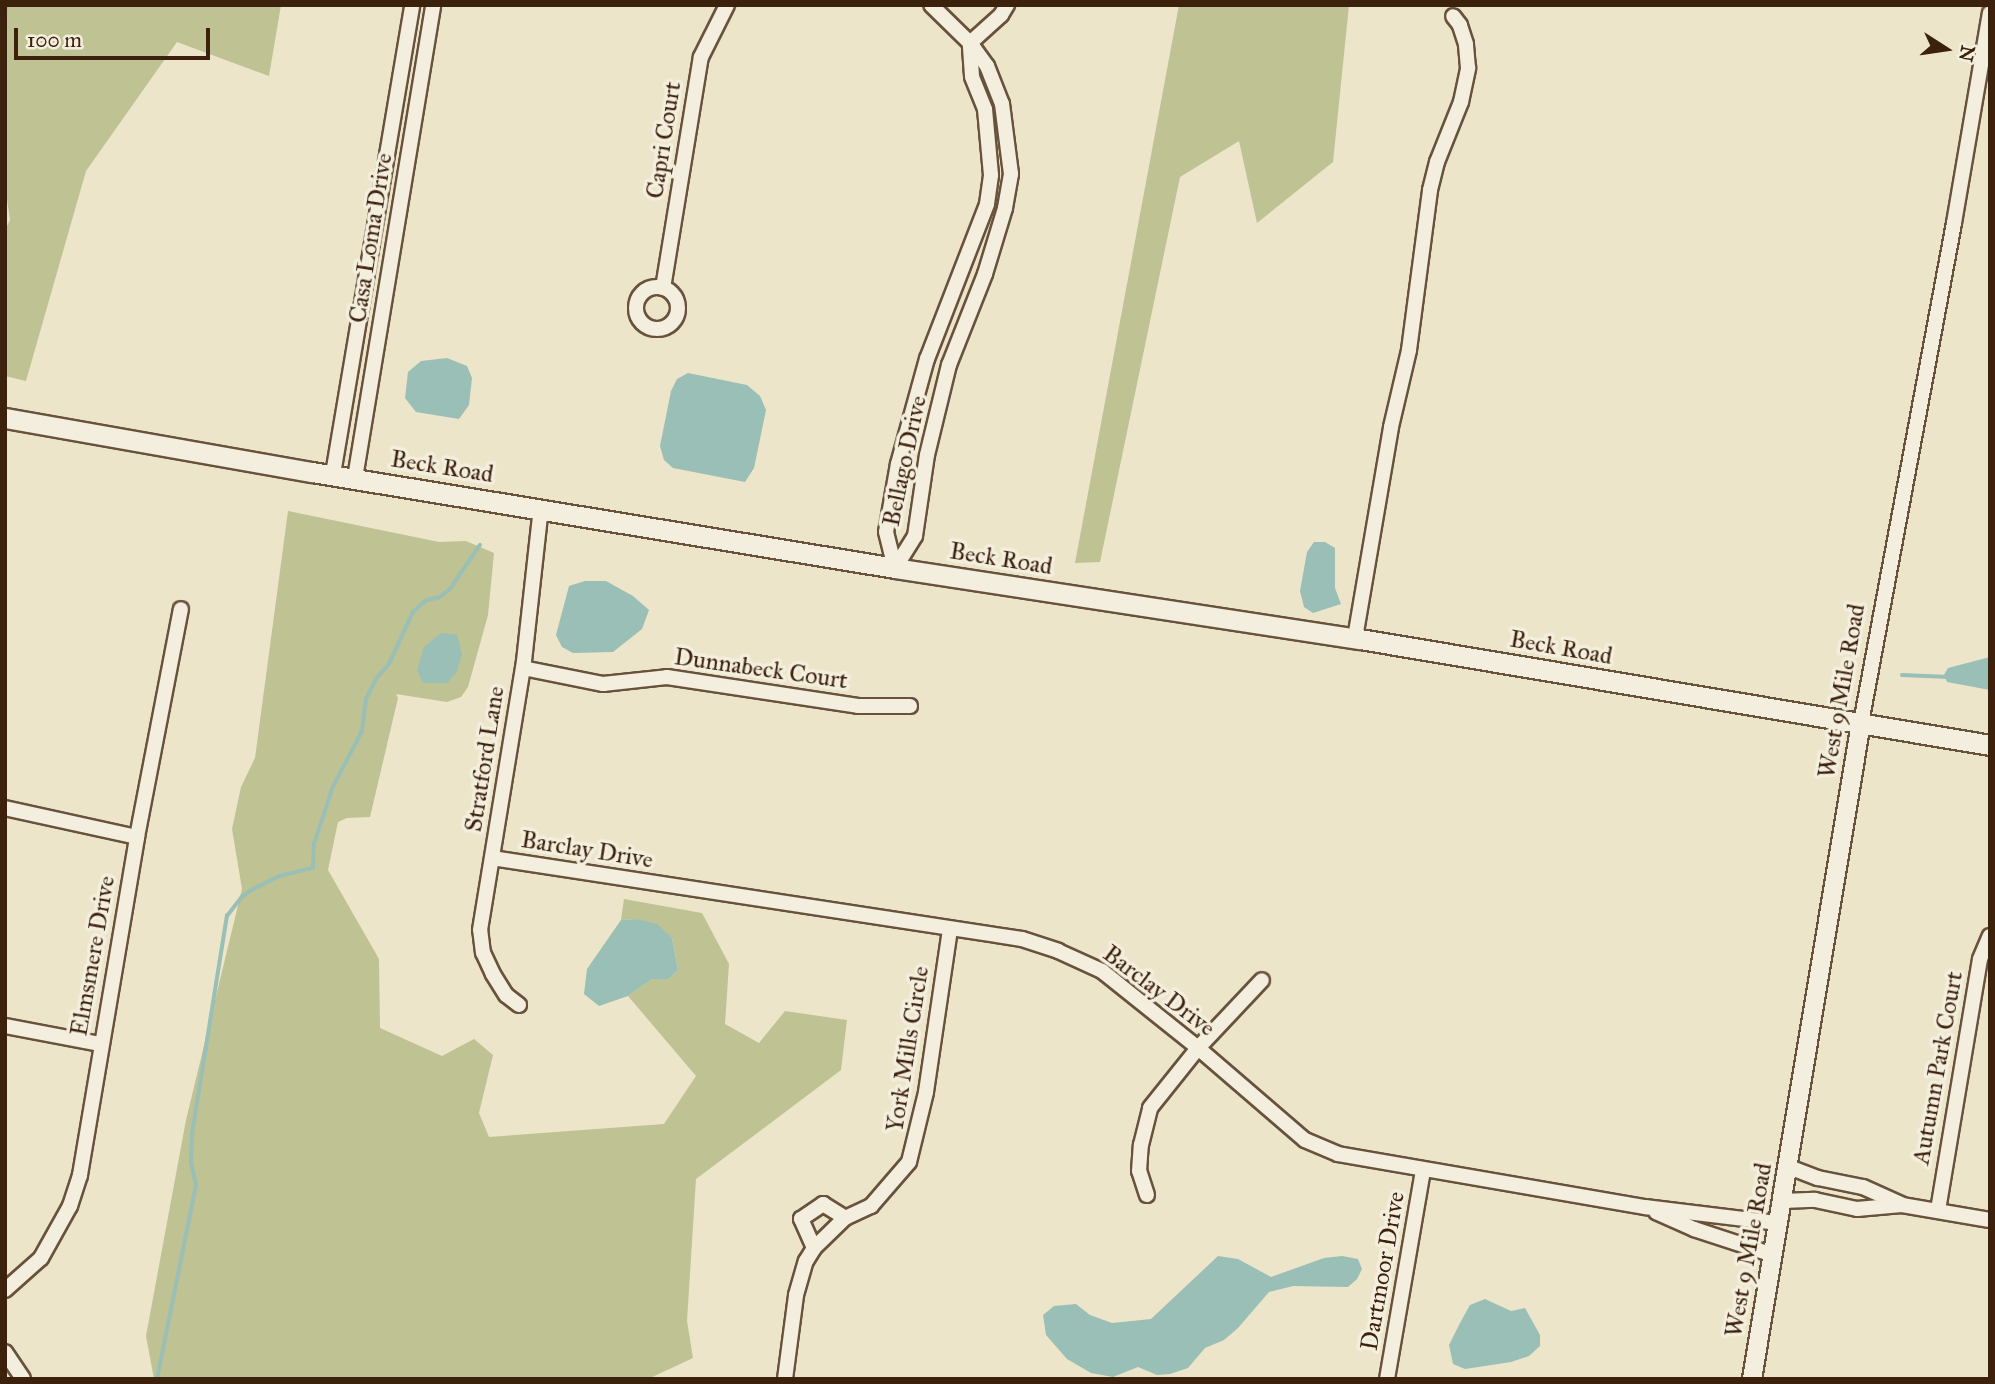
<!DOCTYPE html>
<style>
body{margin:0}
#map{position:relative;width:1995px;height:1384px;overflow:hidden;background:#ece5ca;font-family:"IM FELL Great Primer",serif}
div>[style]{position:absolute}
.green>*{inset:0;background:#bfc292}
.water>*{inset:0;background:#99bfb6}
.stream>*{height:3.5px;margin:-1.75px;padding:0 1.75px;transform-origin:1.75px;border-radius:1.75px;background:#99bfb6}
.roads{filter:drop-shadow(2px 0 #68523c) drop-shadow(-2px 0 #68523c) drop-shadow(0 2px #68523c) drop-shadow(0 -2px #68523c)}
.minor>*{height:14px;margin:-7px;padding:0 7px;transform-origin:7px;border-radius:7px;background:#f3eedd}
.minor>.ring{margin:-7px;padding:0;box-sizing:content-box;background:none;border:14px solid #f3eedd;border-radius:50%}
.tertiary>*{height:18px;margin:-9px;padding:0 9px;transform-origin:9px;border-radius:9px;background:#f3eedd}
.secondary>*{height:19px;margin:-9.5px;padding:0 9.5px;transform-origin:9.5px;border-radius:9.5px;background:#f3eedd}
span{translate:-50% -50%;white-space:nowrap;text-align:center;line-height:1.15;-webkit-text-stroke:7px #f3eedd;paint-order:stroke}
.street-label{font-size:24px;color:#3c210c}
.frame{position:absolute;inset:0;border:7px solid #3c210c;pointer-events:none}
.north{position:absolute;left:1911px;top:14px;width:70px;height:70px;-webkit-text-stroke:5px #f3eedd;paint-order:stroke;rotate:102deg;font-size:19px;font-weight:700;line-height:28px;text-align:center;color:#3c210c}
.north::after{content:'';display:block;margin:auto;width:24px;height:32px;background:#3c210c;clip-path:polygon(50% 0,100% 100%,50% 72%,0 100%)}
.scale{position:absolute;left:14px;top:28px;width:196px;height:32px;box-sizing:border-box;border:4px solid #3c210c;border-top:0;padding-left:9px;font-size:21px;line-height:24px;white-space:nowrap;color:#3c210c;-webkit-text-stroke:5px #f3eedd;paint-order:stroke}
</style>
<div id="map">
<div class="green">
<i style="clip-path:polygon(5px 5px,281px 5px,269px 76px,177px 42px,86px 171px,26px 381px,5px 376px,5px 230px,10px 220px,5px 185px)"></i>
<i style="clip-path:polygon(1179px 5px,1349px 5px,1333px 162px,1257px 223px,1239px 141px,1180px 177px,1100px 562px,1075px 563px)"></i>
<i style="clip-path:polygon(288px 511px,439px 542px,466px 541px,494px 553px,488px 615px,468px 687px,461px 697px,447px 702px,396px 694px,398px 698px,370px 817px,347px 818px,338px 822px,328px 870px,379px 959px,380px 1028px,442px 1056px,474px 1039px,493px 1055px,479px 1113px,489px 1137px,664px 1124px,696px 1076px,628px 996px,652px 979px,669px 979px,678px 970px,672px 938px,637px 919px,621px 920px,624px 899px,702px 913px,729px 964px,725px 1024px,759px 1043px,785px 1011px,847px 1020px,841px 1070px,696px 1179px,687px 1321px,693px 1358px,648px 1379px,154px 1379px,146px 1336px,186px 1120px,242px 889px,232px 829px,241px 787px,255px 758px)"></i>
</div>
<div class="water">
<i style="clip-path:polygon(447px 358px,467px 366px,472px 378px,469px 405px,459px 419px,416px 412px,405px 398px,408px 372px,421px 361px)"></i>
<i style="clip-path:polygon(688px 373px,747px 385px,760px 396px,766px 410px,754px 468px,745px 482px,673px 468px,664px 460px,660px 446px,671px 391px,677px 379px)"></i>
<i style="clip-path:polygon(1314px 542px,1325px 542px,1335px 548px,1335px 588px,1341px 604px,1313px 613px,1304px 607px,1300px 591px,1307px 552px)"></i>
<i style="clip-path:polygon(585px 581px,606px 581px,633px 596px,649px 610px,642px 629px,613px 652px,573px 653px,562px 647px,556px 635px,569px 586px)"></i>
<i style="clip-path:polygon(441px 633px,457px 635px,462px 655px,456px 673px,447px 683px,423px 683px,417px 670px,424px 647px)"></i>
<i style="clip-path:polygon(1990px 657px,1990px 690px,1947px 682px,1944px 675px,1948px 668px)"></i>
<i style="clip-path:polygon(637px 919px,657px 924px,672px 938px,678px 970px,669px 979px,652px 979px,628px 996px,599px 1006px,584px 994px,587px 969px,621px 920px)"></i>
<i style="clip-path:polygon(1218px 1256px,1238px 1259px,1271px 1277px,1324px 1258px,1342px 1256px,1358px 1259px,1362px 1269px,1357px 1279px,1348px 1287px,1293px 1286px,1269px 1292px,1238px 1328px,1224px 1340px,1205px 1348px,1188px 1368px,1170px 1374px,1157px 1375px,1138px 1367px,1113px 1377px,1091px 1373px,1067px 1359px,1046px 1335px,1043px 1315px,1054px 1306px,1076px 1304px,1090px 1315px,1112px 1323px,1151px 1319px)"></i>
<i style="clip-path:polygon(1485px 1299px,1511px 1311px,1525px 1308px,1540px 1335px,1540px 1346px,1529px 1356px,1511px 1362px,1465px 1369px,1453px 1364px,1449px 1345px,1460px 1323px,1470px 1305px)"></i>
</div>
<div class="stream">
<i style="left:5px;top:8px;width:1px"></i>
<i style="left:1902px;top:675px;width:47px;rotate:2.4deg"></i>
<i style="left:157px;top:1379px;width:198px;rotate:-78.6deg"></i>
<i style="left:196px;top:1185px;width:23px;rotate:-103deg"></i>
<i style="left:191px;top:1163px;width:29px;rotate:-88deg"></i>
<i style="left:192px;top:1134px;width:221px;rotate:-80.9deg"></i>
<i style="left:227px;top:916px;width:24px;rotate:-52deg"></i>
<i style="left:242px;top:897px;width:14px;rotate:-36deg"></i>
<i style="left:253px;top:889px;width:30px;rotate:-26deg"></i>
<i style="left:280px;top:876px;width:34px;rotate:-14deg"></i>
<i style="left:313px;top:868px;width:24px;rotate:-88deg"></i>
<i style="left:314px;top:844px;width:60px;rotate:-71.6deg"></i>
<i style="left:333px;top:787px;width:63px;rotate:-62.6deg"></i>
<i style="left:362px;top:731px;width:32px;rotate:-83deg"></i>
<i style="left:366px;top:699px;width:22px;rotate:-63deg"></i>
<i style="left:376px;top:679px;width:20px;rotate:-49deg"></i>
<i style="left:389px;top:664px;width:57px;rotate:-65.2deg"></i>
<i style="left:413px;top:612px;width:18px;rotate:-41deg"></i>
<i style="left:427px;top:600px;width:13px;rotate:-13deg"></i>
<i style="left:440px;top:597px;width:13px;rotate:-39deg"></i>
<i style="left:450px;top:589px;width:53px;rotate:-55.7deg"></i>
</div>
<div class="roads">
<div class="minor">
<i style="left:970px;top:43px;width:42px;rotate:-42.1deg"></i>
<i style="left:1001px;top:15px;width:12px;rotate:-59deg"></i>
<i class="ring" style="left:636px;top:287px;width:28px;height:28px"></i>
<i style="left:663px;top:288px;width:234px;rotate:-80.7deg"></i>
<i style="left:701px;top:57px;width:58px;rotate:-63.4deg"></i>
<i style="left:333px;top:474px;width:476px;rotate:-80.4deg"></i>
<i style="left:355px;top:478px;width:479px;rotate:-80.6deg"></i>
<i style="left:895px;top:568px;width:38px;rotate:-58deg"></i>
<i style="left:915px;top:536px;width:82px;rotate:-81.6deg"></i>
<i style="left:927px;top:455px;width:93px;rotate:-76.3deg"></i>
<i style="left:949px;top:365px;width:98px;rotate:-68.4deg"></i>
<i style="left:985px;top:274px;width:69px;rotate:-73.1deg"></i>
<i style="left:1005px;top:208px;width:35px;rotate:-80deg"></i>
<i style="left:1011px;top:174px;width:71px;rotate:-97.3deg"></i>
<i style="left:1002px;top:104px;width:41px;rotate:-111.5deg"></i>
<i style="left:987px;top:66px;width:29px;rotate:-126deg"></i>
<i style="left:970px;top:43px;width:54px;rotate:-135.7deg"></i>
<i style="left:895px;top:568px;width:37px;rotate:-104deg"></i>
<i style="left:886px;top:532px;width:69px;rotate:-80deg"></i>
<i style="left:898px;top:464px;width:109px;rotate:-74.6deg"></i>
<i style="left:927px;top:359px;width:166px;rotate:-68.8deg"></i>
<i style="left:987px;top:204px;width:29px;rotate:-82deg"></i>
<i style="left:991px;top:175px;width:66px;rotate:-95.2deg"></i>
<i style="left:985px;top:109px;width:35px;rotate:-112deg"></i>
<i style="left:972px;top:76px;width:31px;rotate:-94deg"></i>
<i style="left:1355px;top:638px;width:214px;rotate:-80.3deg"></i>
<i style="left:1391px;top:427px;width:79px;rotate:-76.8deg"></i>
<i style="left:1409px;top:350px;width:161px;rotate:-82.5deg"></i>
<i style="left:1430px;top:190px;width:29px;rotate:-76deg"></i>
<i style="left:1437px;top:162px;width:65px;rotate:-68.2deg"></i>
<i style="left:1461px;top:102px;width:35px;rotate:-78deg"></i>
<i style="left:1468px;top:68px;width:24px;rotate:-95deg"></i>
<i style="left:1466px;top:44px;width:20px;rotate:-108deg"></i>
<i style="left:1460px;top:25px;width:11px;rotate:-128deg"></i>
<i style="left:523px;top:668px;width:82px;rotate:11.3deg"></i>
<i style="left:603px;top:684px;width:64px;rotate:-6.2deg"></i>
<i style="left:667px;top:677px;width:193px;rotate:8.6deg"></i>
<i style="left:858px;top:706px;width:52px"></i>
<i style="left:1861px;top:723px;width:509px;rotate:-79.46deg"></i>
<i style="left:1954px;top:223px;width:213px;rotate:-80.3deg"></i>
<i style="left:5px;top:808px;width:135px;rotate:12.4deg"></i>
<i style="left:492px;top:858px;width:536px;rotate:8.69deg"></i>
<i style="left:1022px;top:939px;width:38px;rotate:18deg"></i>
<i style="left:1058px;top:951px;width:48px;rotate:24.4deg"></i>
<i style="left:1102px;top:971px;width:123px;rotate:38.7deg"></i>
<i style="left:1198px;top:1048px;width:141px;rotate:40.7deg"></i>
<i style="left:1305px;top:1140px;width:36px;rotate:23deg"></i>
<i style="left:1338px;top:1154px;width:312px;rotate:9.8deg"></i>
<i style="left:1645px;top:1207px;width:134px;rotate:6.9deg"></i>
<i style="left:519px;top:1005px;width:16px;rotate:-142deg"></i>
<i style="left:506px;top:995px;width:25px;rotate:-122deg"></i>
<i style="left:493px;top:974px;width:23px;rotate:-115deg"></i>
<i style="left:483px;top:953px;width:23px;rotate:-97deg"></i>
<i style="left:480px;top:930px;width:273px;rotate:-80.7deg"></i>
<i style="left:524px;top:661px;width:154px;rotate:-83.7deg"></i>
<i style="left:5px;top:1026px;width:97px;rotate:10.7deg"></i>
<i style="left:1789px;top:1167px;width:31px;rotate:21deg"></i>
<i style="left:1818px;top:1178px;width:46px;rotate:11.3deg"></i>
<i style="left:1863px;top:1187px;width:42px;rotate:24.1deg"></i>
<i style="left:1147px;top:1195px;width:25px;rotate:-108deg"></i>
<i style="left:1139px;top:1171px;width:26px;rotate:-86deg"></i>
<i style="left:1141px;top:1145px;width:38px;rotate:-76deg"></i>
<i style="left:1150px;top:1108px;width:77px;rotate:-51.3deg"></i>
<i style="left:1198px;top:1048px;width:93px;rotate:-46.7deg"></i>
<i style="left:1782px;top:1201px;width:33px;rotate:-2deg"></i>
<i style="left:1815px;top:1200px;width:43px;rotate:12.1deg"></i>
<i style="left:1857px;top:1209px;width:45px;rotate:-5.1deg"></i>
<i style="left:1902px;top:1205px;width:89px;rotate:9.7deg"></i>
<i style="left:1938px;top:1210px;width:254px;rotate:-80.5deg"></i>
<i style="left:1980px;top:959px;width:25px;rotate:-67deg"></i>
<i style="left:1656px;top:1212px;width:42px;rotate:24.1deg"></i>
<i style="left:1694px;top:1229px;width:83px;rotate:18.2deg"></i>
<i style="left:814px;top:1248px;width:32px;rotate:-114deg"></i>
<i style="left:801px;top:1219px;width:27px;rotate:-34deg"></i>
<i style="left:823px;top:1204px;width:26px;rotate:32deg"></i>
<i style="left:5px;top:1290px;width:48px;rotate:-41.6deg"></i>
<i style="left:41px;top:1258px;width:60px;rotate:-60.9deg"></i>
<i style="left:70px;top:1206px;width:33px;rotate:-72deg"></i>
<i style="left:80px;top:1175px;width:343px;rotate:-80.4deg"></i>
<i style="left:137px;top:837px;width:232px;rotate:-79.1deg"></i>
<i style="left:5px;top:1352px;width:32px;rotate:56deg"></i>
<i style="left:785px;top:1379px;width:85px;rotate:-82.5deg"></i>
<i style="left:796px;top:1295px;width:35px;rotate:-74deg"></i>
<i style="left:806px;top:1261px;width:15px;rotate:-58deg"></i>
<i style="left:814px;top:1248px;width:43px;rotate:-44.1deg"></i>
<i style="left:845px;top:1218px;width:29px;rotate:-25deg"></i>
<i style="left:871px;top:1206px;width:58px;rotate:-49.2deg"></i>
<i style="left:909px;top:1162px;width:72px;rotate:-76.3deg"></i>
<i style="left:926px;top:1092px;width:164px;rotate:-81.6deg"></i>
<i style="left:1387px;top:1379px;width:211px;rotate:-80.2deg"></i>
</div>
<div class="tertiary">
<i style="left:1752px;top:1379px;width:665px;rotate:-80.57deg"></i>
</div>
<div class="secondary">
<i style="left:5px;top:418px;width:312px;rotate:10deg"></i>
<i style="left:312px;top:472px;width:591px;rotate:9.35deg"></i>
<i style="left:895px;top:568px;width:470px;rotate:8.7deg"></i>
<i style="left:1360px;top:639px;width:639px;rotate:9.55deg"></i>
</div>
</div>
<div class="street-label">
<span style="left:664px;top:140px;rotate:-81deg">Capri Court</span>
<span style="left:371px;top:238px;rotate:-81deg">Casa Loma Drive</span>
<span style="left:905px;top:461px;rotate:-78deg">Bellago Drive</span>
<span style="left:442px;top:467px;rotate:9deg">Beck Road</span>
<span style="left:1001px;top:559px;rotate:9deg">Beck Road</span>
<span style="left:1561px;top:648px;rotate:10deg">Beck Road</span>
<span style="left:761px;top:669px;rotate:8deg">Dunnabeck Court</span>
<span style="left:1842px;top:691px;rotate:-80deg">West 9 Mile Road</span>
<span style="left:485px;top:759px;rotate:-81deg">Stratford Lane</span>
<span style="left:587px;top:850px;rotate:9deg">Barclay Drive</span>
<span style="left:93px;top:956px;rotate:-80deg">Elmsmere Drive</span>
<span style="left:1159px;top:991px;rotate:37deg">Barclay Drive</span>
<span style="left:908px;top:1049px;rotate:-81deg">York Mills Circle</span>
<span style="left:1938px;top:1068px;rotate:-80deg">Autumn Park Court</span>
<span style="left:1749px;top:1250px;rotate:-80deg">West 9 Mile Road</span>
<span style="left:1383px;top:1271px;rotate:-80deg">Dartmoor Drive</span>
</div>
<div class="frame"></div>
<div class="north">N</div>
<div class="scale">100 m</div>
</div>
